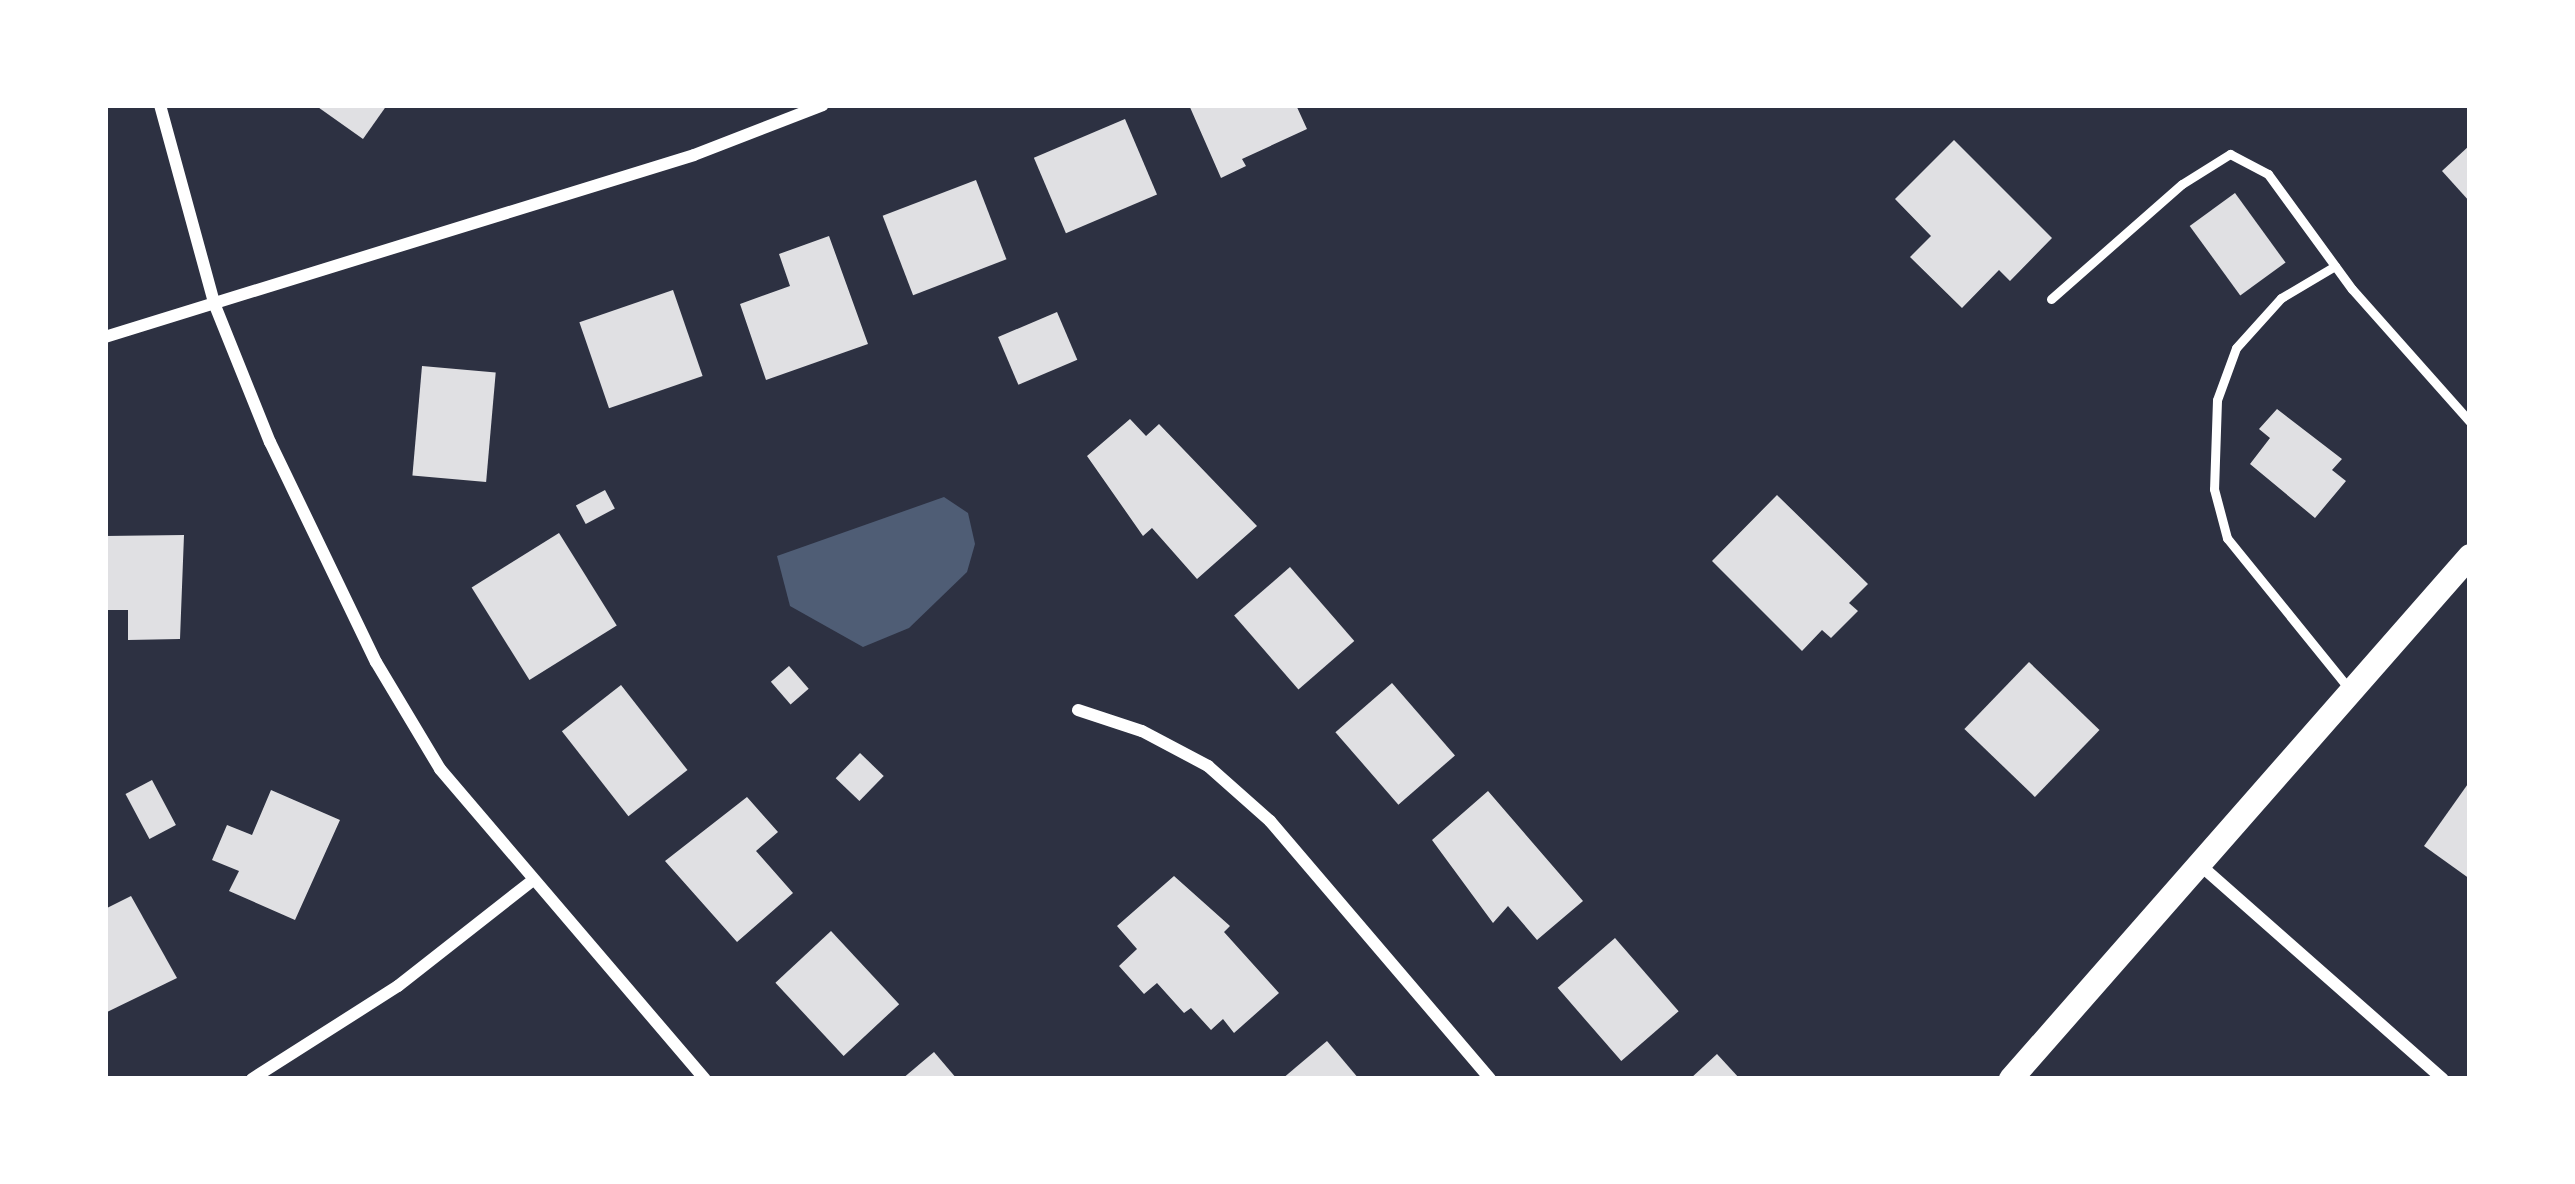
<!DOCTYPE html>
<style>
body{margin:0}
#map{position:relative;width:2575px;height:1184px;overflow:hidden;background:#2d3142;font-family:Poppins,sans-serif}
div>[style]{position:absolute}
.water>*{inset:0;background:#4f5d75}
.building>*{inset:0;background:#e0e0e3;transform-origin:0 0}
.service>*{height:9px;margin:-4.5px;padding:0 4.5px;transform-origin:4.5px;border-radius:4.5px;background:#fff}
.minor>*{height:12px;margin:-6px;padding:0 6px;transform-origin:6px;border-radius:6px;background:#fff}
.secondary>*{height:24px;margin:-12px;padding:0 12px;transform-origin:12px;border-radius:12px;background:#fff}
span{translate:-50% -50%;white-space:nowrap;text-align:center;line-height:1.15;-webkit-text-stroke:12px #fff;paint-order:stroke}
.frame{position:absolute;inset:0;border:108px solid #fff;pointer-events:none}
</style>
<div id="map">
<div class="water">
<i style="clip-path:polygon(944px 497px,968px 513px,975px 544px,967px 572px,909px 628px,863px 647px,790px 606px,777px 556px)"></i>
</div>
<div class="building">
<i style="clip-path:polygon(315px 105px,387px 105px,363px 139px)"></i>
<i style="clip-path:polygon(1189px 105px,1296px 105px,1307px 129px,1242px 159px,1246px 166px,1221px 178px)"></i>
<i style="left:1125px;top:119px;width:82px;height:99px;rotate:67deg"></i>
<i style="clip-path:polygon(1954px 140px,2052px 238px,2010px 281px,1999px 270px,1962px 308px,1910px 257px,1931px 236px,1895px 199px)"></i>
<i style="clip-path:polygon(2470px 145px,2470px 202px,2442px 171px)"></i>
<i style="left:976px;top:180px;width:85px;height:100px;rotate:69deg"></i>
<i style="left:2235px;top:193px;width:86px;height:56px;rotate:54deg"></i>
<i style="clip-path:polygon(829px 236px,868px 344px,766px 380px,740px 304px,790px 286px,779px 254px)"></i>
<i style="left:673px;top:290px;width:91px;height:99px;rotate:71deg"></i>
<i style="left:1057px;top:312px;width:52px;height:64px;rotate:67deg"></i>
<i style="left:422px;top:366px;width:74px;height:110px;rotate:5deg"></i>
<i style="clip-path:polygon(2277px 409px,2342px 459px,2332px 470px,2346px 481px,2315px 518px,2250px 464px,2270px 438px,2259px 429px)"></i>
<i style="clip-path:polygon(1130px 419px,1146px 436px,1159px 424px,1257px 526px,1197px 579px,1152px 528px,1143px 536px,1087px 456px)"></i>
<i style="left:605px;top:490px;width:21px;height:33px;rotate:62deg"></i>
<i style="clip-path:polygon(1777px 495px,1868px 584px,1849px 603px,1858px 611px,1831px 638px,1822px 630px,1802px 651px,1712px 561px)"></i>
<i style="left:559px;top:533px;width:109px;height:103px;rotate:58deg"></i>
<i style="clip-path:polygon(184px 535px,180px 639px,128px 640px,128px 610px,105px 610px,105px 536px)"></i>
<i style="left:1290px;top:567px;width:98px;height:74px;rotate:49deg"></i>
<i style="left:2029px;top:662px;width:98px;height:93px;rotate:44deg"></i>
<i style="left:789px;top:666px;width:30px;height:24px;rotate:49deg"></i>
<i style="left:1392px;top:683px;width:96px;height:75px;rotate:49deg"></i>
<i style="left:621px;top:685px;width:108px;height:75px;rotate:52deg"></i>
<i style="left:860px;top:753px;width:33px;height:35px;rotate:44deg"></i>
<i style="left:152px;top:780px;width:51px;height:30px;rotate:62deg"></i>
<i style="clip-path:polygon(2470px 781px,2470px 879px,2424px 846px)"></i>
<i style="clip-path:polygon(271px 790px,340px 820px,295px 920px,229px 891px,239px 871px,212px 860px,227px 825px,252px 835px)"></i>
<i style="clip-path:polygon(1488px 791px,1583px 901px,1537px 940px,1508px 906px,1493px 923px,1432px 840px)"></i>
<i style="clip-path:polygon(747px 797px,778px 832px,756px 851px,793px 893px,737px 942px,665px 861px)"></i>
<i style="clip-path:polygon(1174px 876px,1230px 926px,1224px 932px,1279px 993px,1234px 1033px,1223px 1019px,1211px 1030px,1191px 1008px,1184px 1013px,1157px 983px,1144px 994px,1119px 966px,1137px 949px,1117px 926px)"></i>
<i style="clip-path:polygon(131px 896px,177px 978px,105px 1013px,105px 909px)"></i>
<i style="left:831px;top:931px;width:100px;height:76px;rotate:47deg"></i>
<i style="left:1615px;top:938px;width:97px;height:76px;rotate:49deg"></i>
<i style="clip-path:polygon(1327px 1041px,1359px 1079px,1282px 1079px)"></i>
<i style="clip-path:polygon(934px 1052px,957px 1079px,902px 1079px)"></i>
<i style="clip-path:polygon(1717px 1054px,1740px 1079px,1690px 1079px)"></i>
</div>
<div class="service">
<i style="left:2335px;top:266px;width:63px;rotate:149.3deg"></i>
<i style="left:2281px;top:298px;width:67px;rotate:132deg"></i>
<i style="left:2236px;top:348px;width:55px;rotate:110.1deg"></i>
<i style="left:2217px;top:400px;width:89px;rotate:91.9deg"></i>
<i style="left:2214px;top:489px;width:51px;rotate:75.1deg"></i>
<i style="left:2227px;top:538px;width:197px;rotate:51deg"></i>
<i style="left:2051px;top:299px;width:174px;rotate:-41.3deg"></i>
<i style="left:2182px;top:184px;width:57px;rotate:-32deg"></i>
<i style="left:2230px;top:154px;width:43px;rotate:27.8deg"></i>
<i style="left:2268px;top:174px;width:142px;rotate:53.9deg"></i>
<i style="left:2352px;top:289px;width:178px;rotate:48.4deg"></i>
</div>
<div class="minor">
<i style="left:160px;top:105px;width:205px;rotate:74.7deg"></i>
<i style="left:214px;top:303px;width:150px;rotate:68.1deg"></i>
<i style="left:270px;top:442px;width:244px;rotate:64.3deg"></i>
<i style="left:376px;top:662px;width:125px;rotate:59.1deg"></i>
<i style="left:440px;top:769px;width:408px;rotate:49.5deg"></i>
<i style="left:105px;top:337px;width:616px;rotate:-17.17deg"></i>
<i style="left:694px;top:155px;width:138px;rotate:-21.2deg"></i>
<i style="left:1078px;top:710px;width:67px;rotate:18.2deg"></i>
<i style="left:1142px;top:731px;width:75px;rotate:27.9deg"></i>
<i style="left:1208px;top:766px;width:83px;rotate:41.6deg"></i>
<i style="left:1270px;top:821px;width:339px;rotate:49.5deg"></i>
<i style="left:2199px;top:864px;width:325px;rotate:41.4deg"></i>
<i style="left:252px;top:1079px;width:173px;rotate:-32.5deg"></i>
<i style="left:398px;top:986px;width:172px;rotate:-38.1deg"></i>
</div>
<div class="secondary">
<i style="left:2011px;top:1079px;width:696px;rotate:-48.73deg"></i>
</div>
<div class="frame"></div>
</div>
